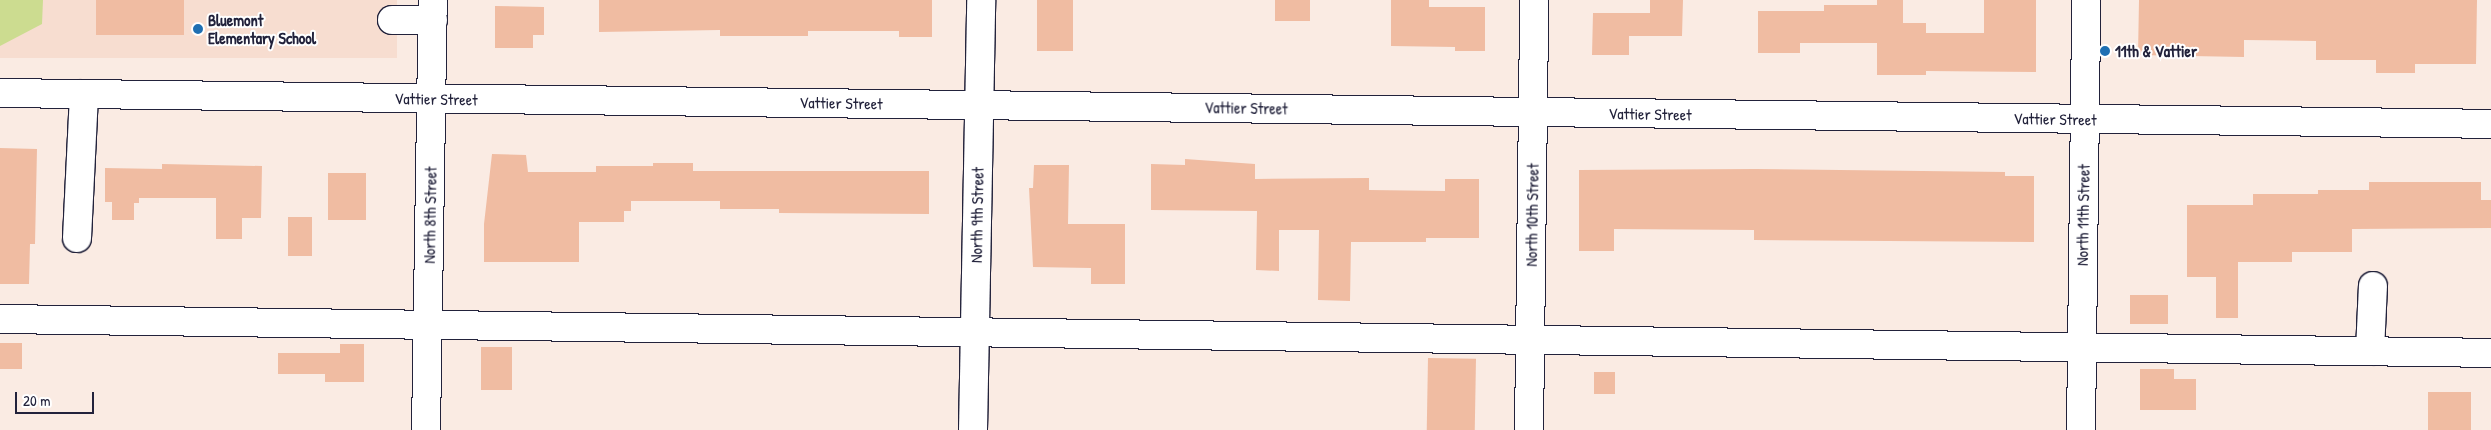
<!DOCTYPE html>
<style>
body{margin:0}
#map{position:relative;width:2491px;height:430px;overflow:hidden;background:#faebe3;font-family:"Patrick Hand",sans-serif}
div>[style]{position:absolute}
.built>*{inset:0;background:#f7ddd0;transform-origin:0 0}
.green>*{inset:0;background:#ccdc90}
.building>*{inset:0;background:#f0bca2;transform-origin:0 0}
.roads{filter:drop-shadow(1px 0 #22223b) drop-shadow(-1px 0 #22223b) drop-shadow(0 1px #22223b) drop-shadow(0 -1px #22223b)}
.minor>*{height:28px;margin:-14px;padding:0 14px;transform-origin:14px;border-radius:14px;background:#fff}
.dots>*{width:14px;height:14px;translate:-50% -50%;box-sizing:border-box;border:2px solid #fff;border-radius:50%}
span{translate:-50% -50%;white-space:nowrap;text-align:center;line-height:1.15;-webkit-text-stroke:4px #fff;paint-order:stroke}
.poi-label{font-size:16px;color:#22223b;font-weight:700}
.left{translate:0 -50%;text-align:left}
.street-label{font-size:16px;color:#22223b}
.scale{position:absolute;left:15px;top:392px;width:79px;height:22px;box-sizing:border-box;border:2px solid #22223b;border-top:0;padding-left:6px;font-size:15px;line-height:18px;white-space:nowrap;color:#22223b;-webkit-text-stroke:4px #fff;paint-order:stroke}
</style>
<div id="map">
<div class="built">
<i style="left:0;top:0;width:397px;height:58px"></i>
</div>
<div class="green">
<i style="clip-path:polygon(0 0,43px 0,42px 24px,0 46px)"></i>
</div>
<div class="building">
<i style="left:96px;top:0;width:88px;height:35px"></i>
<i style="clip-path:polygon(599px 0,932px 0,932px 37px,899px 37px,899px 31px,808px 31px,808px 36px,720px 36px,720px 30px,599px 32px)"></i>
<i style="left:1037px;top:0;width:36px;height:51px"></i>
<i style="left:1275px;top:0;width:35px;height:21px"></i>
<i style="clip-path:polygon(1391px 0,1429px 0,1429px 7px,1485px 7px,1485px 51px,1455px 51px,1455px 47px,1391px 46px)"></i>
<i style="clip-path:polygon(1650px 0,1683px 0,1682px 36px,1629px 36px,1629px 55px,1592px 55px,1593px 13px,1650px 13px)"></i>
<i style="clip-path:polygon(1877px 0,1903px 0,1903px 23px,1926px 23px,1926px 33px,1984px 33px,1984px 0,2036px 0,2036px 72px,1926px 71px,1926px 75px,1877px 75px,1877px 43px,1800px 43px,1800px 53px,1758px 53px,1758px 11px,1824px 11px,1824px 5px,1877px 5px)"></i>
<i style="clip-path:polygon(2139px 0,2477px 0,2476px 64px,2415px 64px,2415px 73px,2376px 73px,2376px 60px,2316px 60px,2316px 41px,2244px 40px,2244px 57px,2138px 55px)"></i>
<i style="clip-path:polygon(495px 6px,544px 7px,544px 35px,533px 35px,533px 48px,495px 48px)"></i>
<i style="clip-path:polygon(0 148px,37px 149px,35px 244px,30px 244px,29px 284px,0 284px)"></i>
<i style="clip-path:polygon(492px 154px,526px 155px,528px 172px,596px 172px,596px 166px,653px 166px,653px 163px,693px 163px,693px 171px,929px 171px,929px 214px,779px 213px,779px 209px,720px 209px,720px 201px,631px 201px,631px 211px,624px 211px,624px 222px,579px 222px,579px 262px,484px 262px,484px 224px)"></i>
<i style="clip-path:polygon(1185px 159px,1255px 164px,1255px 179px,1369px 178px,1369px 190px,1445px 191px,1445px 179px,1479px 179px,1479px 238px,1426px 238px,1426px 242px,1351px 242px,1350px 301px,1318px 300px,1319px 230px,1279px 230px,1279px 271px,1256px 270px,1257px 211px,1151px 210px,1151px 164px,1185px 165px)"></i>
<i style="clip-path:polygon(162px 164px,262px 166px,261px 218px,242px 218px,242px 239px,216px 239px,216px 198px,139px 198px,139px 203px,134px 203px,134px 220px,112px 220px,112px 202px,105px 202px,105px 168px,162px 169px)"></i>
<i style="clip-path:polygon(1034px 165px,1069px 165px,1068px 224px,1125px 224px,1125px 284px,1091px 284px,1091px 268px,1033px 267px,1029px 188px,1033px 188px)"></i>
<i style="clip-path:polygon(1755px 169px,2005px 172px,2005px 176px,2034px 176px,2034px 242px,1754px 240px,1754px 230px,1614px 229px,1614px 251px,1579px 251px,1579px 170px)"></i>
<i style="left:328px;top:173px;width:38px;height:47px"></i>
<i style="clip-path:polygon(2369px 182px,2481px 182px,2481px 200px,2491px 200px,2491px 228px,2352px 229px,2352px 252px,2292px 252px,2292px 262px,2238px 262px,2238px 318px,2216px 318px,2216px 277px,2187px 277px,2187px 205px,2253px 205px,2253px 194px,2318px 194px,2318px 190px,2369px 190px)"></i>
<i style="left:288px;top:217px;width:24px;height:39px"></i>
<i style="left:2130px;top:295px;width:38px;height:29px"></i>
<i style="left:0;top:343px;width:22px;height:26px"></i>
<i style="clip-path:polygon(340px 344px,364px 344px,364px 382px,325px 382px,325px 374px,278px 374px,278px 353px,340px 353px)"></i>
<i style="left:481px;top:347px;width:31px;height:43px"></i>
<i style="left:1428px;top:358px;width:48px;height:72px;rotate:1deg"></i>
<i style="clip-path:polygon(2140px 369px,2174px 369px,2174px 379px,2196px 379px,2196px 410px,2140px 410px)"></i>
<i style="left:1594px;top:372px;width:21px;height:22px"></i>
<i style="left:2428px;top:392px;width:43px;height:38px"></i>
</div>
<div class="roads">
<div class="minor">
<i style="left:392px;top:20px;width:41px"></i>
<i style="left:0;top:93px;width:2491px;rotate:0.71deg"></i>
<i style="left:77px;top:238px;width:144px;rotate:-87.2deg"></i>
<i style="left:0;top:319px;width:2491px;rotate:0.78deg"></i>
<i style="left:2370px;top:351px;width:65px;rotate:-87.4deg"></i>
<i style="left:426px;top:430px;width:430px;rotate:-89.1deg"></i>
<i style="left:973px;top:430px;width:430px;rotate:-88.9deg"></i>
<i style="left:1529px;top:430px;width:430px;rotate:-89.3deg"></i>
<i style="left:2081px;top:430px;width:430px;rotate:-89.3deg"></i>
</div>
</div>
<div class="dots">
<i style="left:198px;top:29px;background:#1f6fb2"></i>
<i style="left:2105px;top:51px;background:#1f6fb2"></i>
</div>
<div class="poi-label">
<span class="left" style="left:208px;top:29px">Bluemont<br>Elementary School</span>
<span class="left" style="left:2115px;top:51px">11th &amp; Vattier</span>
</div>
<div class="street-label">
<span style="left:436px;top:99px;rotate:1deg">Vattier Street</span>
<span style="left:841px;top:103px;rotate:1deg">Vattier Street</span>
<span style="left:1246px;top:108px;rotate:1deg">Vattier Street</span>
<span style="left:1650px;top:114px;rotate:1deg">Vattier Street</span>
<span style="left:2055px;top:119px;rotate:1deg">Vattier Street</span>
<span style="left:430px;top:215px;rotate:-89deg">North 8th Street</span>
<span style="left:977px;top:215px;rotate:-89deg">North 9th Street</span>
<span style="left:1532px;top:215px;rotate:-89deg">North 10th Street</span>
<span style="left:2083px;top:215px;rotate:-89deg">North 11th Street</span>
</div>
<div class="scale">20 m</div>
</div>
